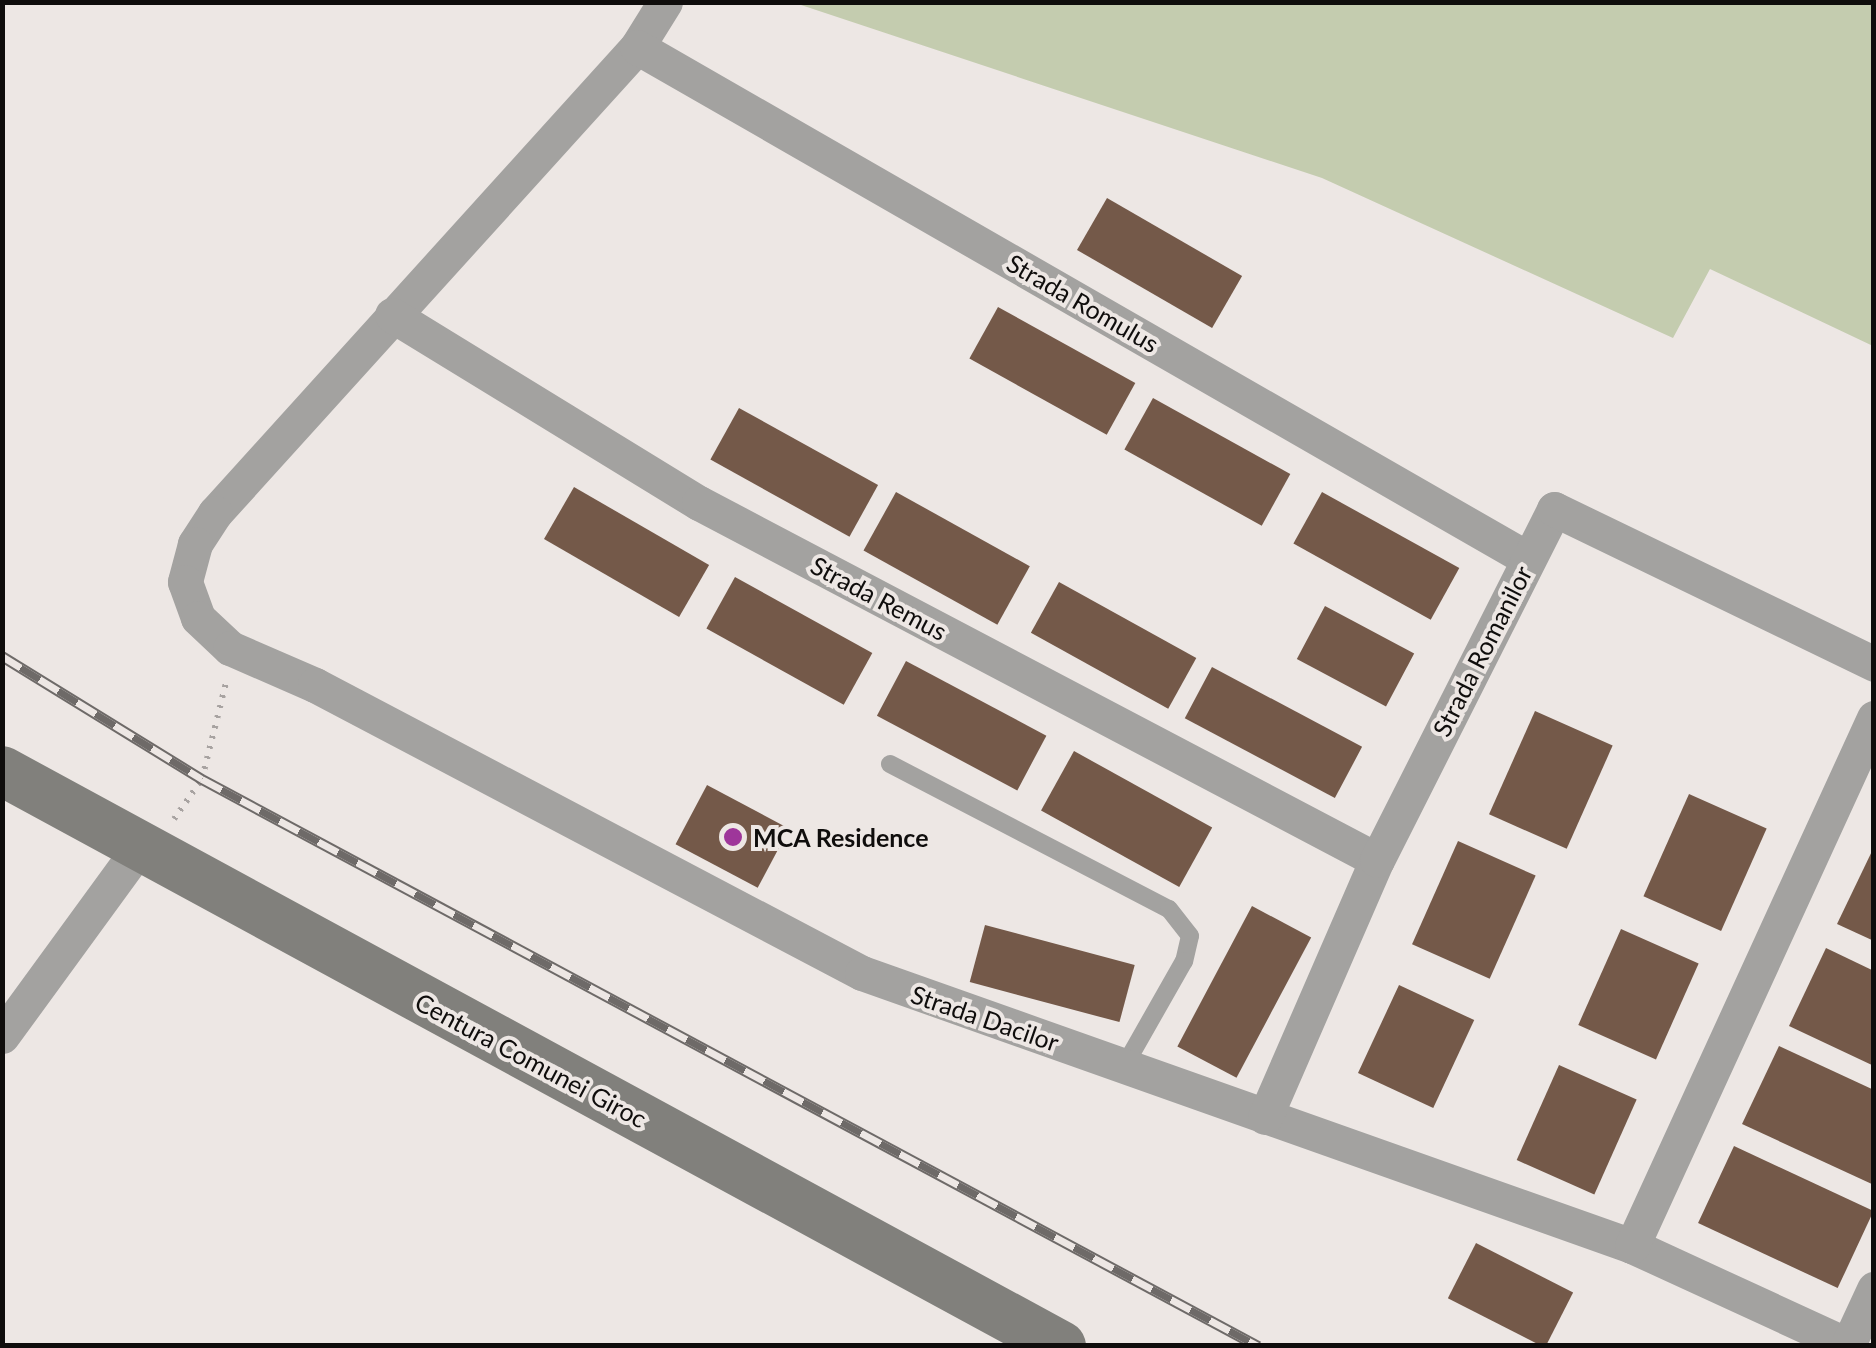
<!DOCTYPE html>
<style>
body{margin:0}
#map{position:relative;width:1876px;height:1348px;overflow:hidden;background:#ede7e4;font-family:Lato,sans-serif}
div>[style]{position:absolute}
.green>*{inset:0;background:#c4ccaf}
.building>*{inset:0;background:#745949;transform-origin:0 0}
.path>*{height:6px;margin-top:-3px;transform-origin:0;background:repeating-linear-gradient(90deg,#a8a3a1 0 2.5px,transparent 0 10.5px)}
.lane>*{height:18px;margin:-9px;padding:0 9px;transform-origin:9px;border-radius:9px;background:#a3a2a0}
.street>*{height:35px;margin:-17.5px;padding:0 17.5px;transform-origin:17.5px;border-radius:17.5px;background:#a3a2a0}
.secondary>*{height:50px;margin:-25px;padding:0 25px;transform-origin:25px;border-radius:25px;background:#81807c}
.rail>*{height:11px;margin-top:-5.5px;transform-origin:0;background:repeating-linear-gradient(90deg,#ede7e4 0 22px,#6e6a68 0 44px);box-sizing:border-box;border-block:2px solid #6e6a68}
.dots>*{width:28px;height:28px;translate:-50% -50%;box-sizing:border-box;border:5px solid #ede7e4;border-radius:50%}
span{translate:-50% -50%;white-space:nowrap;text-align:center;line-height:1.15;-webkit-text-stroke:8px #ede7e4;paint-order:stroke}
.street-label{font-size:25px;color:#0f0d0c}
.poi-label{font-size:25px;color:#0f0d0c;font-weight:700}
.left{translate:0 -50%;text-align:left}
.frame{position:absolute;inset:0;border:5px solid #0f0d0c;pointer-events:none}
</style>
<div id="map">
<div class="green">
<i style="clip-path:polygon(795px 3px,1873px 3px,1873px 346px,1710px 269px,1673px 338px,1322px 178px)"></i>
</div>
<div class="building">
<i style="left:1107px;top:198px;width:156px;height:60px;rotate:30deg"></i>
<i style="left:998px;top:307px;width:157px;height:59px;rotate:29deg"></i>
<i style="left:1153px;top:398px;width:157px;height:59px;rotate:29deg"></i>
<i style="left:739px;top:408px;width:159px;height:59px;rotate:29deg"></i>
<i style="left:574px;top:487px;width:156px;height:60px;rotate:30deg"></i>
<i style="left:896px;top:492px;width:153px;height:67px;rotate:29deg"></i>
<i style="left:1322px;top:492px;width:157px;height:59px;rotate:29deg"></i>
<i style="left:735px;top:577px;width:157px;height:59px;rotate:29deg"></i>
<i style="left:1059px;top:582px;width:157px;height:58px;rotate:29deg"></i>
<i style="left:1325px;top:606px;width:101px;height:60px;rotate:28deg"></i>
<i style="left:906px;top:661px;width:159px;height:62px;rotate:28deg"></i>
<i style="left:1212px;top:667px;width:170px;height:58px;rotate:28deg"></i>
<i style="left:1535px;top:711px;width:85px;height:113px;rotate:24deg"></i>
<i style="left:1074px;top:751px;width:158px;height:68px;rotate:29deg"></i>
<i style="left:707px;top:785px;width:93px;height:67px;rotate:28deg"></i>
<i style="left:1689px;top:794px;width:85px;height:112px;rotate:24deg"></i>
<i style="left:1458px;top:841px;width:85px;height:113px;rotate:24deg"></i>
<i style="clip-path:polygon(1874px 847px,1874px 941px,1837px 924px)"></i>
<i style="left:1252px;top:906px;width:67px;height:159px;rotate:28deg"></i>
<i style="left:985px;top:925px;width:155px;height:59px;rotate:15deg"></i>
<i style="left:1621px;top:929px;width:85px;height:105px;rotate:24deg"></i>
<i style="clip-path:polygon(1826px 948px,1874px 971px,1874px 1066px,1789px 1026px)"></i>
<i style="left:1399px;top:985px;width:83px;height:97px;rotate:25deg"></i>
<i style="clip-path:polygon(1779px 1046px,1874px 1090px,1874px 1185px,1742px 1124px)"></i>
<i style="left:1559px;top:1065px;width:85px;height:104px;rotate:24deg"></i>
<i style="left:1734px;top:1146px;width:154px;height:85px;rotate:25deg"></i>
<i style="left:1476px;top:1243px;width:109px;height:62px;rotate:27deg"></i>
</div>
<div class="path">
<i style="left:174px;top:819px;width:49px;rotate:-55deg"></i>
<i style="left:202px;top:779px;width:103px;rotate:-76deg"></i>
</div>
<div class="lane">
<i style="left:890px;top:764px;width:314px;rotate:27.5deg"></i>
<i style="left:1169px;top:909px;width:34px;rotate:52deg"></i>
<i style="left:1190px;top:936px;width:26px;rotate:103deg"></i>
<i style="left:1184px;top:961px;width:120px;rotate:119.6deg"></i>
</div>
<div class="street">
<i style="left:665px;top:2px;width:53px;rotate:121.9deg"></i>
<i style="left:637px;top:47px;width:629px;rotate:132.16deg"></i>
<i style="left:215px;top:513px;width:37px;rotate:123deg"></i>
<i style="left:195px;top:544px;width:39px;rotate:105deg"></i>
<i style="left:185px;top:582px;width:38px;rotate:70deg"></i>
<i style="left:198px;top:618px;width:44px;rotate:43.2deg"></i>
<i style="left:230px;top:648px;width:93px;rotate:23.5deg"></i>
<i style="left:315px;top:685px;width:618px;rotate:27.77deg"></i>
<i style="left:862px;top:973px;width:817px;rotate:19.52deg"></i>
<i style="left:1632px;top:1246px;width:239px;rotate:24.7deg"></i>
<i style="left:637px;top:47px;width:1028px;rotate:29.88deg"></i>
<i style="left:392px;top:315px;width:360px;rotate:31.5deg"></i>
<i style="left:699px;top:503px;width:766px;rotate:27.77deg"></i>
<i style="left:2px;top:1036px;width:233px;rotate:-53.9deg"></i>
<i style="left:1265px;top:1117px;width:280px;rotate:-66.5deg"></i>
<i style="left:1377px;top:860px;width:393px;rotate:-63.2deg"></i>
<i style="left:1554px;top:509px;width:356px;rotate:25.8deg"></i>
<i style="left:1632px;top:1246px;width:581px;rotate:-65.38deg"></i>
<i style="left:1848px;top:1345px;width:62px;rotate:-65.1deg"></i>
</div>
<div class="secondary">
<i style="left:2px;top:771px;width:1205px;rotate:28.5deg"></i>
</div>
<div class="rail">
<i style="left:2px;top:656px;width:235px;rotate:31.6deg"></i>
<i style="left:202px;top:779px;width:1199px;rotate:28.23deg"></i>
</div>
<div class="dots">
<i style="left:733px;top:837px;background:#9e369a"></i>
</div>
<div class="street-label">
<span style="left:1083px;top:303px;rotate:30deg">Strada Romulus</span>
<span style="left:879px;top:598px;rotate:28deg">Strada Remus</span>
<span style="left:1482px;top:651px;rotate:-63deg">Strada Romanilor</span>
<span style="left:985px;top:1018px;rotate:19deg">Strada Dacilor</span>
<span style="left:531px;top:1060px;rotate:28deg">Centura Comunei Giroc</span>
</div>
<div class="poi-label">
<span class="left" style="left:753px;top:837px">MCA Residence</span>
</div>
<div class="frame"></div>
</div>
